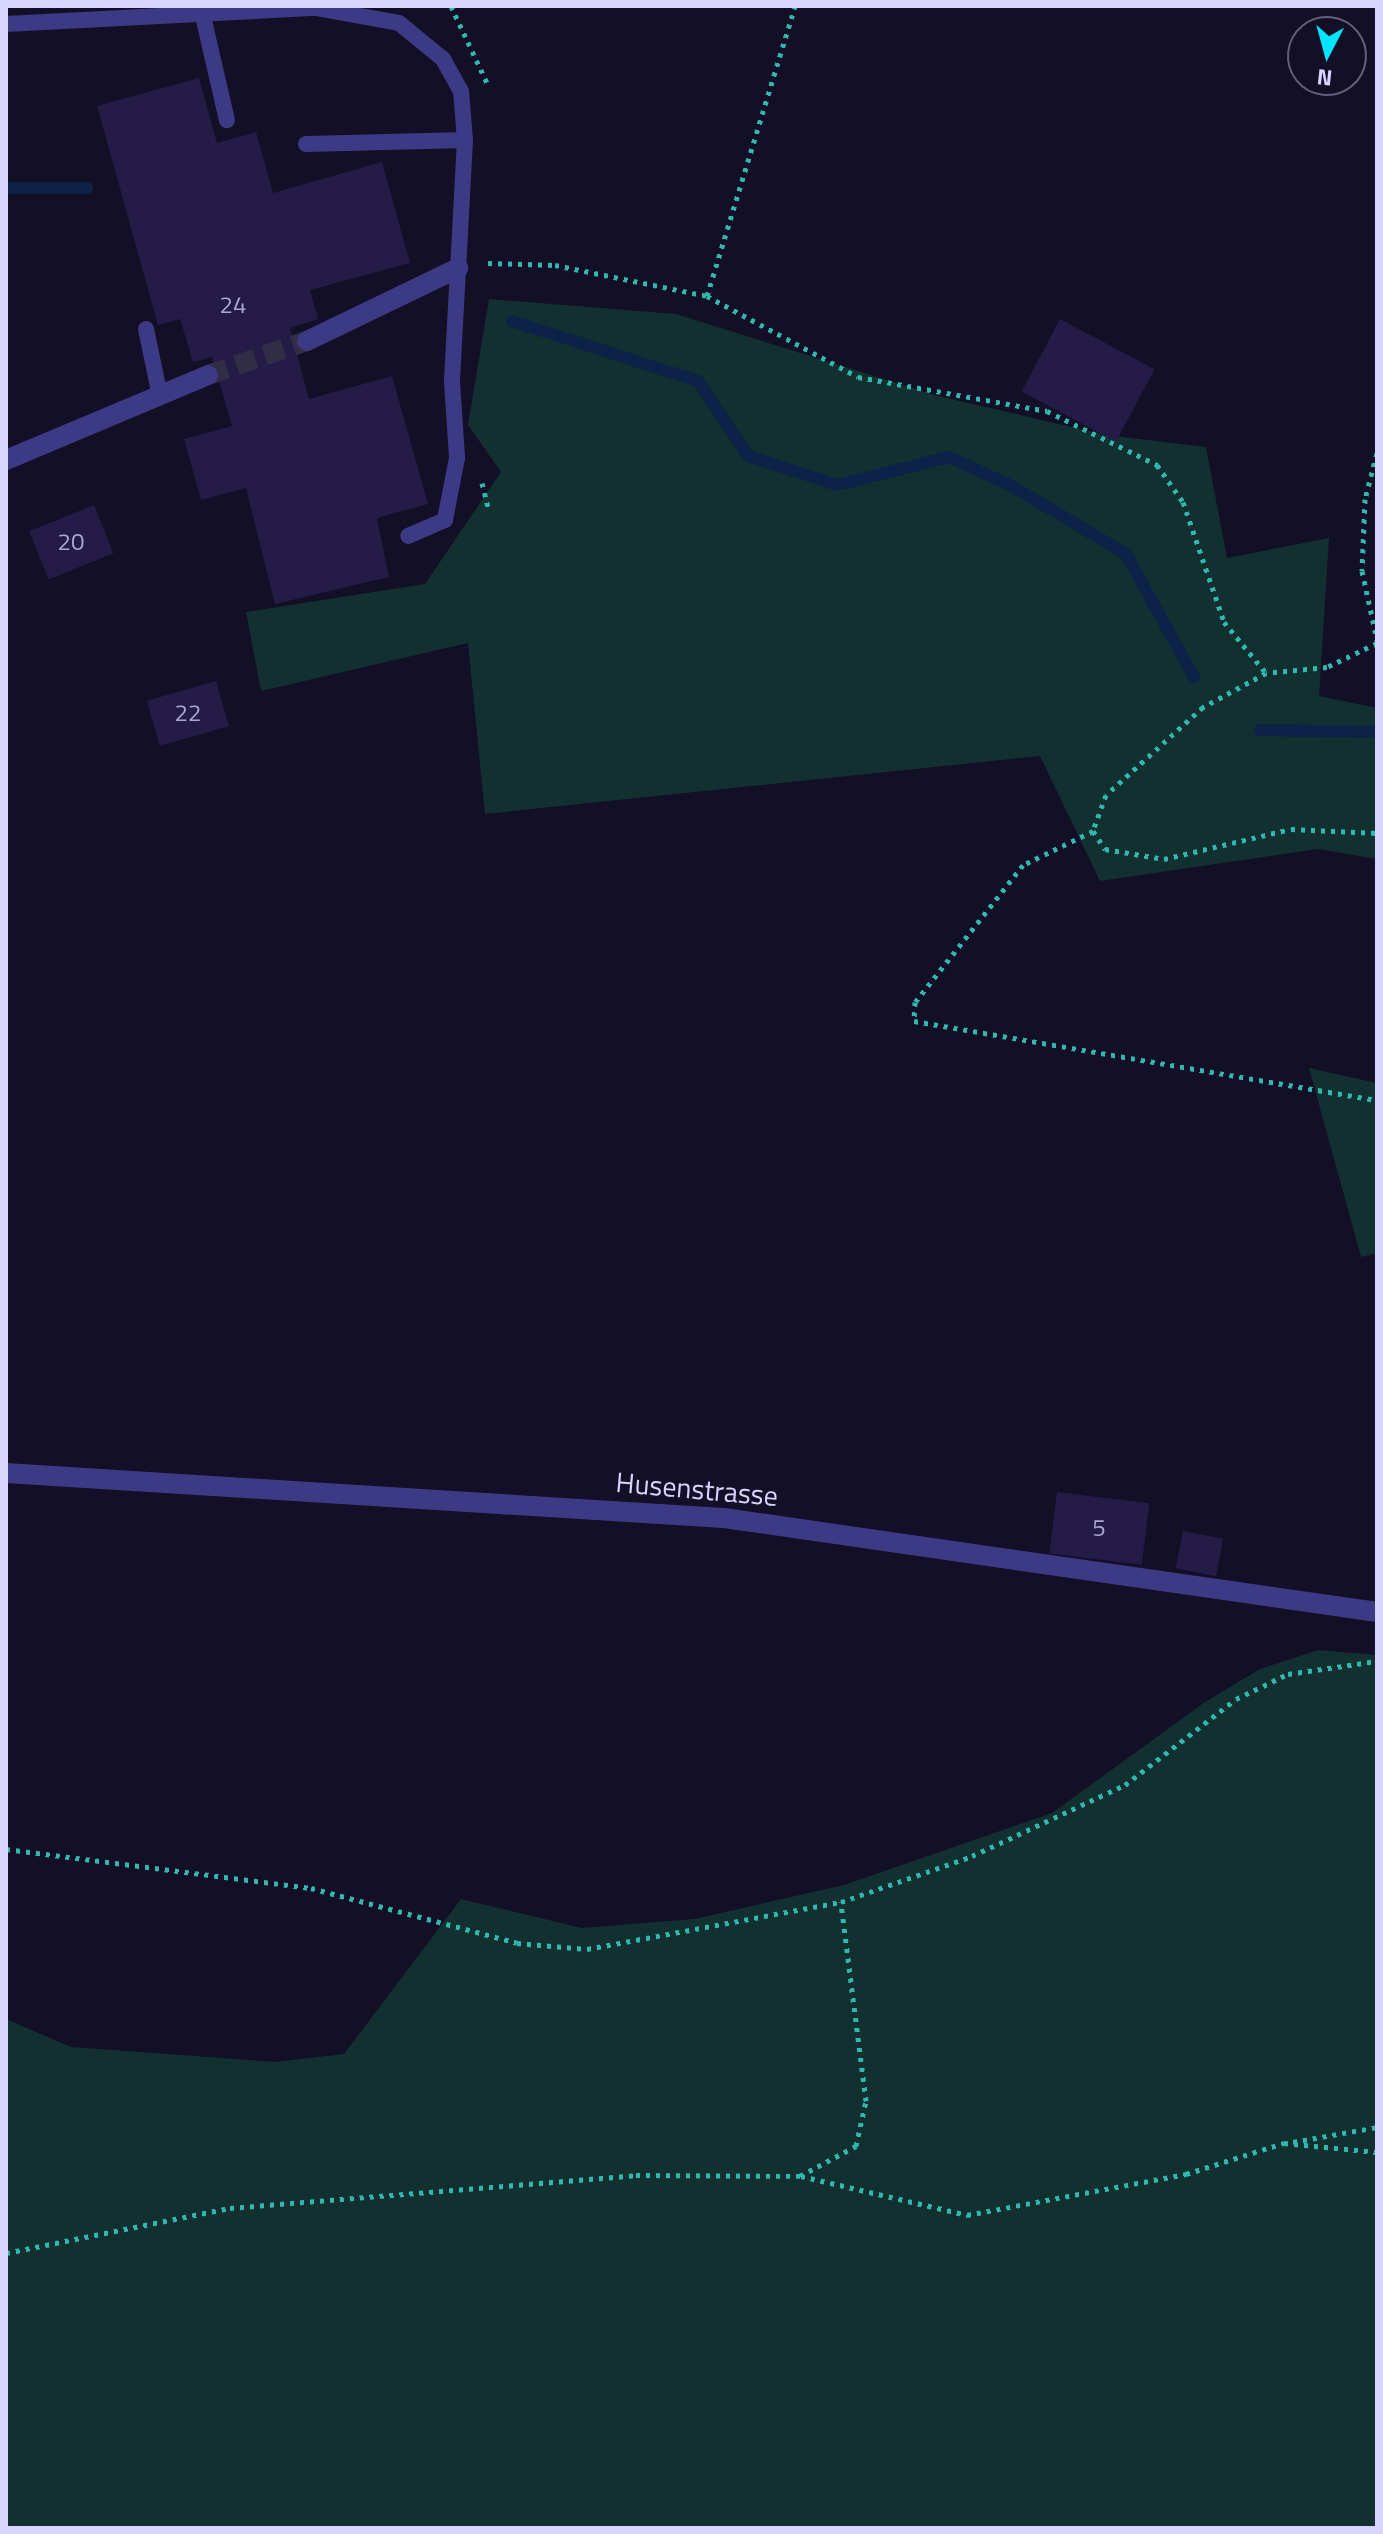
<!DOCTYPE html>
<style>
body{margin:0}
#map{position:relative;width:1383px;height:2534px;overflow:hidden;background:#130f26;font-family:"Titillium Web",sans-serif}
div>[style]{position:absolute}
.green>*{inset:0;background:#12302f}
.stream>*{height:12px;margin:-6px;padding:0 6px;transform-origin:6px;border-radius:6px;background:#0c2248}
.building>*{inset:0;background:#241b47;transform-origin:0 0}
.minor-tunnel>*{height:20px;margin-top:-10px;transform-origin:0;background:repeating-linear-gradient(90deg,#312d47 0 20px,transparent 0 30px)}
.path>*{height:5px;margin-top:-2.5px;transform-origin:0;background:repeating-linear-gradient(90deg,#2fb8b0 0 4px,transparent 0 10px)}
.service>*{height:16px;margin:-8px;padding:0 8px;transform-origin:8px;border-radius:8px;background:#3d3a85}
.minor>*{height:20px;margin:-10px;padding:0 10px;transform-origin:10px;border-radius:10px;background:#3d3a85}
span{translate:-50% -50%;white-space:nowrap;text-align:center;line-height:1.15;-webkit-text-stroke:6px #130f26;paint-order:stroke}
.number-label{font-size:24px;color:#aca6d1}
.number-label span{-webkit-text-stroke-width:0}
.street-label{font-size:28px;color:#d9d4ff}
.frame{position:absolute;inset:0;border:8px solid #d9d4ff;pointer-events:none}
.north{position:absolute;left:1287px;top:16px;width:80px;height:80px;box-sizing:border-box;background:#130f26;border:2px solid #625e7d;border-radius:50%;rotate:186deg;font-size:22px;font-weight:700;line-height:32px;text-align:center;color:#d9d4ff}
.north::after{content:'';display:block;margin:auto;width:28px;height:36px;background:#00e5ff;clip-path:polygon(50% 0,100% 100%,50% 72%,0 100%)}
</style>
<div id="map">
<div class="green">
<i style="clip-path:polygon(489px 299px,676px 314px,938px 396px,1106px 435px,1206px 447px,1227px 558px,1329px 538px,1319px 696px,1377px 708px,1377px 859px,1318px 849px,1100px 881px,1040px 756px,485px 814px,468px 643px,261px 691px,246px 612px,425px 584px,501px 472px,468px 425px)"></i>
<i style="clip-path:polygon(1309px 1068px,1377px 1083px,1377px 1253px,1361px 1257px)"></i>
<i style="clip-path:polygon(1318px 1650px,1377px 1655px,1377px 2528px,6px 2528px,6px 2019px,71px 2047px,275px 2062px,344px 2054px,461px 1899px,582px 1928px,694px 1919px,844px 1885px,1052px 1813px,1205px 1702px,1260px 1669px)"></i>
</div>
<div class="stream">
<i style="left:6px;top:188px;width:81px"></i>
<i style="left:512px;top:321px;width:195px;rotate:17.9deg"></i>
<i style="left:698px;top:381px;width:90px;rotate:56.3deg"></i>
<i style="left:748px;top:456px;width:94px;rotate:18deg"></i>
<i style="left:837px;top:485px;width:115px;rotate:-14deg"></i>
<i style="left:949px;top:457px;width:69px;rotate:24.7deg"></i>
<i style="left:1012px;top:486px;width:133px;rotate:30.8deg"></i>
<i style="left:1126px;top:554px;width:141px;rotate:61.1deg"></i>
<i style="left:1260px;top:730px;width:117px;rotate:1deg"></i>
</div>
<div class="building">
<i style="clip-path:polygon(199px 78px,217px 143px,256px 132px,273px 193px,382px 162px,410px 263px,310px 290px,318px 319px,290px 328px,309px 399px,392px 376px,428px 504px,377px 518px,389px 577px,275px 604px,246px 488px,201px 500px,184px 439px,232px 426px,212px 357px,193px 362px,180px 319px,158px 325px,97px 106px)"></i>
<i style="left:1060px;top:319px;width:107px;height:82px;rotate:28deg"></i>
<i style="left:94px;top:505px;width:52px;height:70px;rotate:68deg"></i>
<i style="left:216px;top:681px;width:47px;height:72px;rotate:74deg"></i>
<i style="left:1057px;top:1492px;width:93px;height:62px;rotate:7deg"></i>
<i style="left:1183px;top:1531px;width:41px;height:38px;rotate:11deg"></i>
</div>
<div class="minor-tunnel">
<i style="left:208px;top:375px;width:105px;rotate:-19deg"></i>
</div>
<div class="path">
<i style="left:451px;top:6px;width:85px;rotate:64.9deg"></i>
<i style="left:488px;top:263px;width:67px;rotate:1.7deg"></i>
<i style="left:555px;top:265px;width:155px;rotate:11.5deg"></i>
<i style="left:707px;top:296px;width:171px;rotate:28.2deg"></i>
<i style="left:858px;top:377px;width:192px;rotate:10.2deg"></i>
<i style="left:1047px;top:411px;width:123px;rotate:26.1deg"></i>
<i style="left:1157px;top:465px;width:45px;rotate:54.9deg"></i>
<i style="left:1183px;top:502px;width:127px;rotate:71.1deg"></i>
<i style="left:1224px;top:622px;width:66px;rotate:50.5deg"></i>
<i style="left:707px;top:296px;width:303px;rotate:-73.1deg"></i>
<i style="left:1377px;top:453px;width:48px;rotate:104.6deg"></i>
<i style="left:1365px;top:499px;width:72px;rotate:92.4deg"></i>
<i style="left:1362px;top:571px;width:71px;rotate:77.7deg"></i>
<i style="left:482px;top:483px;width:25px;rotate:76deg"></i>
<i style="left:1377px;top:643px;width:55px;rotate:154.4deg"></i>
<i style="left:1327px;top:667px;width:61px;rotate:174.4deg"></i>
<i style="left:1266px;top:673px;width:72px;rotate:151.6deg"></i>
<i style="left:1203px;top:707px;width:131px;rotate:137.8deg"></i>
<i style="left:1106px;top:795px;width:38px;rotate:110deg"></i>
<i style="left:1093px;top:831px;width:78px;rotate:154.1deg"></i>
<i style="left:1023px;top:865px;width:174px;rotate:128.2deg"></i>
<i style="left:915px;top:1002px;width:19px;rotate:93deg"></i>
<i style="left:914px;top:1021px;width:470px;rotate:9.7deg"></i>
<i style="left:1093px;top:831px;width:22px;rotate:56deg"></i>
<i style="left:1105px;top:849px;width:60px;rotate:9.6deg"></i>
<i style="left:1164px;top:859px;width:130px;rotate:-13.3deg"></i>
<i style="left:1291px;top:829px;width:86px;rotate:2.7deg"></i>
<i style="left:6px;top:1849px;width:307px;rotate:7.3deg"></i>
<i style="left:311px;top:1888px;width:213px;rotate:14.9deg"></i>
<i style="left:517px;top:1943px;width:70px;rotate:4.9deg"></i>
<i style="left:587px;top:1949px;width:258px;rotate:-10.5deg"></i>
<i style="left:841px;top:1902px;width:139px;rotate:-19.3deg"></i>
<i style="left:972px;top:1856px;width:169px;rotate:-24.9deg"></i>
<i style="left:1125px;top:1785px;width:140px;rotate:-37.8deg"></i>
<i style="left:1236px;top:1699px;width:58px;rotate:-25.7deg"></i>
<i style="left:1288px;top:1674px;width:90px;rotate:-8.3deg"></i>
<i style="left:1293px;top:2142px;width:85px;rotate:-10.1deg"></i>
<i style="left:801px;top:2176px;width:171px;rotate:13.2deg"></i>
<i style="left:967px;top:2215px;width:223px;rotate:-10.6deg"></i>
<i style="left:1186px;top:2174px;width:103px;rotate:-17.6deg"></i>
<i style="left:1284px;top:2143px;width:93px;rotate:5.5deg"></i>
<i style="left:6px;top:2253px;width:228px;rotate:-11.4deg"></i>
<i style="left:230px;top:2208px;width:407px;rotate:-4.6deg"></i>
<i style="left:636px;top:2175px;width:164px;rotate:0.3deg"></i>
<i style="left:800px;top:2176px;width:64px;rotate:-28.2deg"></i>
<i style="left:856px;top:2146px;width:46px;rotate:-77.5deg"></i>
<i style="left:866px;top:2101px;width:201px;rotate:-97.2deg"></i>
</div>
<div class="service">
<i style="left:202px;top:12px;width:111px;rotate:77deg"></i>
<i style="left:6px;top:24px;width:310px;rotate:-3deg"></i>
<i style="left:316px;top:8px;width:84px;rotate:10.2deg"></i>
<i style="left:399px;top:23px;width:57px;rotate:39.3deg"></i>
<i style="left:443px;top:59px;width:37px;rotate:61deg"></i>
<i style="left:461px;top:91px;width:49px;rotate:85.3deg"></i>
<i style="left:465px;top:140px;width:242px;rotate:93.1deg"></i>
<i style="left:452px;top:382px;width:76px;rotate:86.2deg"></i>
<i style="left:457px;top:458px;width:63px;rotate:101deg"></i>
<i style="left:445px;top:520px;width:40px;rotate:156.6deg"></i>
<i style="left:306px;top:144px;width:159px;rotate:-1.4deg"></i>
<i style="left:146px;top:329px;width:68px;rotate:78.2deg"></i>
</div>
<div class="minor">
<i style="left:307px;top:341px;width:168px;rotate:-25.8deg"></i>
<i style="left:6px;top:460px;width:219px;rotate:-22.8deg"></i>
<i style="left:6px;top:1473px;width:719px;rotate:3.59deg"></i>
<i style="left:724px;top:1518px;width:660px;rotate:8.19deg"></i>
</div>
<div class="number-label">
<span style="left:233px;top:305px">24</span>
<span style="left:71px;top:542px">20</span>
<span style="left:188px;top:713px">22</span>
<span style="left:1099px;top:1528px">5</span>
</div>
<div class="street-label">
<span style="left:697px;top:1489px;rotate:5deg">Husenstrasse</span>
</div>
<div class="frame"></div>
<div class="north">N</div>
</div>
